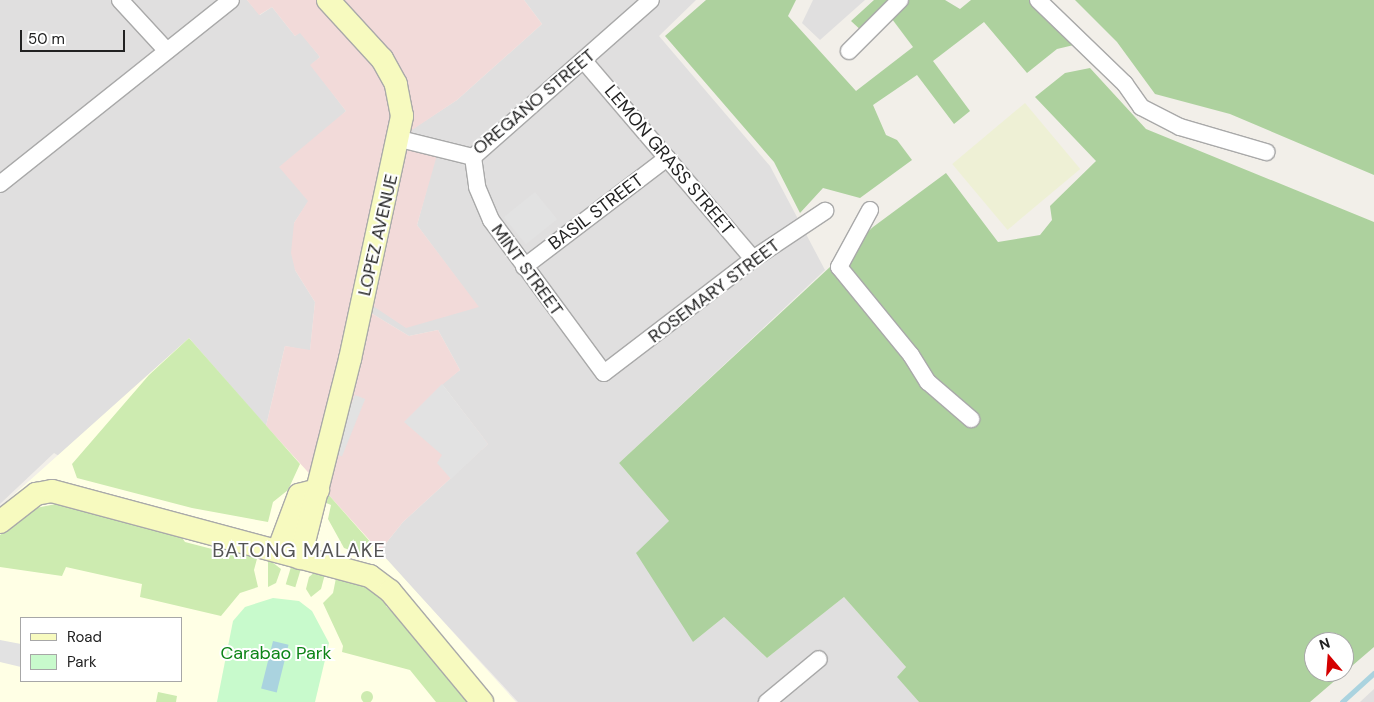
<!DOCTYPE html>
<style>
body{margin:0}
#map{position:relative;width:1374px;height:702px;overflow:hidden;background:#f2efe9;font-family:"DM Sans",sans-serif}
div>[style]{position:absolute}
.residential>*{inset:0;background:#e0dfdf}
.commercial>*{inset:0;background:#f2dad9}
.education>*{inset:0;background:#ffffe5}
.farmland>*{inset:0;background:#eef0d5;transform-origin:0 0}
.grass>*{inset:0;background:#cdebb0;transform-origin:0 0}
.round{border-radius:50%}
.forest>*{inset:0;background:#add19e}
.park>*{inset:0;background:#c8facc}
.parking>*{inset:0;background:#e2e2e2;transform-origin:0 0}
.water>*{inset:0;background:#aad3df;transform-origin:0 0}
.stream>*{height:4.5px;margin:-2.25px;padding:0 2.25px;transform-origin:2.25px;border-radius:2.25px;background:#aad3df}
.roads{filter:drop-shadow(1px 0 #a9a9a9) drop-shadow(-1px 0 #a9a9a9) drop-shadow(0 1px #a9a9a9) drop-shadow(0 -1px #a9a9a9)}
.street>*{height:16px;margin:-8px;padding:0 8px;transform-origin:8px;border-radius:8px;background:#fff}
.secondary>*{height:22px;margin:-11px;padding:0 11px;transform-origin:11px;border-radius:11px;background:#f7fabf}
span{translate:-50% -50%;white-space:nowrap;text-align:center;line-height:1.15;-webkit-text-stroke:4px #fff;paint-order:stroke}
.street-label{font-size:18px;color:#222}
.park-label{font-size:18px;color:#0c8416}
.quarter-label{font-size:20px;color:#555;letter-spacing:1px}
.legend{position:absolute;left:20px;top:617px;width:162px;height:65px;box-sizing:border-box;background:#fff;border:1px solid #a7a7a7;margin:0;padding:6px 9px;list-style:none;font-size:15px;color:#222}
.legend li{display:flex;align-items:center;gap:10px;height:25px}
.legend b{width:25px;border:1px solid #a7a7a7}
.north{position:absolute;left:1304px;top:632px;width:50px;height:50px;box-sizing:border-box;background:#fff;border:1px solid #a7a7a7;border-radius:50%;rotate:342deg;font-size:14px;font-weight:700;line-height:20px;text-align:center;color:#222}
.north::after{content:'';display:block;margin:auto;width:18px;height:22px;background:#d40000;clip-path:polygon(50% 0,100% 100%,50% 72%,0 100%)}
.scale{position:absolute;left:20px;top:30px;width:105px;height:22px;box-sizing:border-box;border:2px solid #222;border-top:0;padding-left:6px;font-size:15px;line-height:18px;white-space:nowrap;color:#222;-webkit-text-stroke:4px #fff;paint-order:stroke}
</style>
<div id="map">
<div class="residential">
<i style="clip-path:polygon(0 0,247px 0,260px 15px,272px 7px,295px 36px,300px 32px,320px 57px,311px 65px,346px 111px,319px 137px,308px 202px,294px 223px,295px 270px,315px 302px,310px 351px,285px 346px,266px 426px,189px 338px,72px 464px,54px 453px,0 504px)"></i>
<i style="clip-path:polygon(524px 0,696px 0,659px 36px,770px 166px,825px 270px,619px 463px,669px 521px,693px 642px,724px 617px,767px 658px,844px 597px,906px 667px,898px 677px,919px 702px,518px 702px,379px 552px,403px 522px,488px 444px,442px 384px,460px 370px,438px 330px,409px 336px,371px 313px,373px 306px,478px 307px,417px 225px,436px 155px,406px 149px,411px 130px,457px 100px,542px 24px)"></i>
<i style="clip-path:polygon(813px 0,865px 0,820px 40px,802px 23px)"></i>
<i style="clip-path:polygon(1374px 689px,1374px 702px,1360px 702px)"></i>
</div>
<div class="commercial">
<i style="clip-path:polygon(247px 0,524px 0,542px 24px,457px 100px,412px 130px,406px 148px,437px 155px,417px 225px,479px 307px,406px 328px,373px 306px,371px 313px,409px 336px,438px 330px,460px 370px,442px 385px,488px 444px,403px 522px,379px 552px,266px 426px,285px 346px,310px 350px,315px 302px,295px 270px,291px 253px,294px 223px,308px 201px,279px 167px,346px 111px,310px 65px,320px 57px,300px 33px,295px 36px,272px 7px,259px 15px)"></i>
</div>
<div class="education">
<i style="clip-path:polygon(evenodd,189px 338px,231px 387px,516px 702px,0 702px,0 507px,189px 338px,21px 618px,181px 618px,181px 681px,21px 681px,21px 618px)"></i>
</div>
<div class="farmland">
<i style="left:1025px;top:103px;width:86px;height:95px;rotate:50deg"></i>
</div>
<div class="grass">
<i style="clip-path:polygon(189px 338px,300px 464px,288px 490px,273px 502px,268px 522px,192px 508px,77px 478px,72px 464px,149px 375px)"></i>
<i style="clip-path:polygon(327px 493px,373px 545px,364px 555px,344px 548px,328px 519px,331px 505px,324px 502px)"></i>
<i style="clip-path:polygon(56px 504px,179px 533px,185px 542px,239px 556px,258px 555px,254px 570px,258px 587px,240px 593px,221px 616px,140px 597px,142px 584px,66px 567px,62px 576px,0 567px,0 535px,36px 508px)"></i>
<i style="clip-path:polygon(268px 559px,281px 569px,276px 583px,268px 587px)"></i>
<i style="left:291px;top:567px;width:10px;height:18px;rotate:17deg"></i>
<i style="clip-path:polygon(316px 571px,325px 574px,321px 589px,311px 597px,306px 589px,309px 577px)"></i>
<i style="clip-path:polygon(336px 578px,369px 588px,386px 600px,386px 606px,479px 702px,436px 702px,410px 670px,342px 652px,343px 646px,323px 603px,333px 593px)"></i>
<i class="round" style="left:361px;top:691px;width:12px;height:12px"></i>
<i style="clip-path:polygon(158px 692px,177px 696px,176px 702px,156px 702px)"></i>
</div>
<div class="forest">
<i style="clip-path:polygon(706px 0,796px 0,788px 16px,856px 91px,913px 47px,889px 15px,864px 33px,851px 21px,874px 0,945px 0,960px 9px,971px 0,1035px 0,1078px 44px,1057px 49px,1027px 73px,984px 22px,933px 61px,970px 111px,954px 124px,917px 75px,873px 105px,886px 135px,897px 140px,912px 160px,860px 198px,823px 188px,800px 213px,774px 162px,665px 36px)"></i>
<i style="clip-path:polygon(1075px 0,1374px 0,1374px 175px,1230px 114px,1155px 94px,1117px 42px)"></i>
<i style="clip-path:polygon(evenodd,1090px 68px,1146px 129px,1374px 222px,1374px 647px,1310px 702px,919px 702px,897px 677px,906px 667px,844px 597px,767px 658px,724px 617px,693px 642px,636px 553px,669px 521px,619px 463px,873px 227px,946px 173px,998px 242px,1040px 235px,1052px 220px,1050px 206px,1096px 161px,1035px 97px,1065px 73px,1090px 68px,1314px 642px,1344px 642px,1344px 672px,1314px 672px,1314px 642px)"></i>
</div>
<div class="park">
<i style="clip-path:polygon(273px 598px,299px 601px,312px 611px,329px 643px,315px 702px,217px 702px,233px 621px,245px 607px)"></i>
</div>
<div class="parking">
<i style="left:535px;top:192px;width:35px;height:40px;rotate:51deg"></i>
<i style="clip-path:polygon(442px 384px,488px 444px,451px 479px,437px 463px,442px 455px,404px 422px)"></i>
<i style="left:355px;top:395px;width:11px;height:62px;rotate:22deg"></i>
<i style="clip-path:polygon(0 640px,21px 644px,21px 667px,0 662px)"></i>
</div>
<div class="water">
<i style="left:273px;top:641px;width:16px;height:49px;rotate:14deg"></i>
</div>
<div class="stream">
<i style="left:1342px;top:702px;width:43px;rotate:-42.2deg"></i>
</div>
<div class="roads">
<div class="street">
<i style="left:120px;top:0;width:69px;rotate:47.3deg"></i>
<i style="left:1038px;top:0;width:121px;rotate:44deg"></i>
<i style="left:1125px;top:84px;width:28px;rotate:55deg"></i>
<i style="left:1141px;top:107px;width:44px;rotate:27.1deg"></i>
<i style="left:1180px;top:127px;width:90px;rotate:16.2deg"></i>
<i style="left:849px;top:51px;width:72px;rotate:-45deg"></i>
<i style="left:584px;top:61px;width:260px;rotate:49.5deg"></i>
<i style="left:400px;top:139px;width:75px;rotate:13.9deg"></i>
<i style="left:473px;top:157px;width:30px;rotate:82deg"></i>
<i style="left:477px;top:187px;width:36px;rotate:67deg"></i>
<i style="left:491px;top:220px;width:190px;rotate:53.6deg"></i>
<i style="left:604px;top:373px;width:188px;rotate:-37.4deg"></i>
<i style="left:753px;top:259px;width:87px;rotate:-33.7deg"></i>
<i style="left:473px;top:157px;width:237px;rotate:-41.4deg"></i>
<i style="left:0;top:184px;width:295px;rotate:-38.5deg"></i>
<i style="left:870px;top:210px;width:65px;rotate:118.5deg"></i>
<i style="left:839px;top:267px;width:114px;rotate:50.7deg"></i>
<i style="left:911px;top:355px;width:32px;rotate:58deg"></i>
<i style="left:928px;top:382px;width:57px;rotate:40.7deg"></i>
<i style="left:524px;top:267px;width:180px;rotate:-37.3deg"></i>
<i style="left:767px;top:702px;width:67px;rotate:-39.6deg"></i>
</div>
<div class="secondary">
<i style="left:0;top:522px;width:46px;rotate:-37.9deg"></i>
<i style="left:36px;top:494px;width:16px;rotate:-11deg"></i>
<i style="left:52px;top:491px;width:329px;rotate:15deg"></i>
<i style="left:370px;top:576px;width:25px;rotate:37deg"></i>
<i style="left:390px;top:591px;width:144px;rotate:50.3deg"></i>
<i style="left:278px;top:551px;width:60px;rotate:-69.4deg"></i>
<i style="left:299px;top:495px;width:20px;rotate:-15deg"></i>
<i style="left:300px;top:558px;width:205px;rotate:-75.9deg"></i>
<i style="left:350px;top:359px;width:249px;rotate:-77.9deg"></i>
<i style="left:402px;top:116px;width:33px;rotate:-101deg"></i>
<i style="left:396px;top:84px;width:29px;rotate:-119deg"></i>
<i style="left:382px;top:59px;width:80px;rotate:-132.5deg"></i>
</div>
</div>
<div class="street-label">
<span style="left:534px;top:102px;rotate:-40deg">OREGANO STREET</span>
<span style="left:669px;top:160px;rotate:50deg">LEMON GRASS STREET</span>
<span style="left:596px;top:212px;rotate:-37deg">BASIL STREET</span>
<span style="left:378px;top:235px;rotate:-77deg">LOPEZ AVENUE</span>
<span style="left:527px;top:270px;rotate:54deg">MINT STREET</span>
<span style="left:714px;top:291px;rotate:-37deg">ROSEMARY STREET</span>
</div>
<div class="park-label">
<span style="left:276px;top:653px">Carabao Park</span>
</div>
<div class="quarter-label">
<span style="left:299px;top:550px">BATONG MALAKE</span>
</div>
<ul class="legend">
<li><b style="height:6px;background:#f7fabf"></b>Road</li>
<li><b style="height:14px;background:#c8facc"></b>Park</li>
</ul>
<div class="north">N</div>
<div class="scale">50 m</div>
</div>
